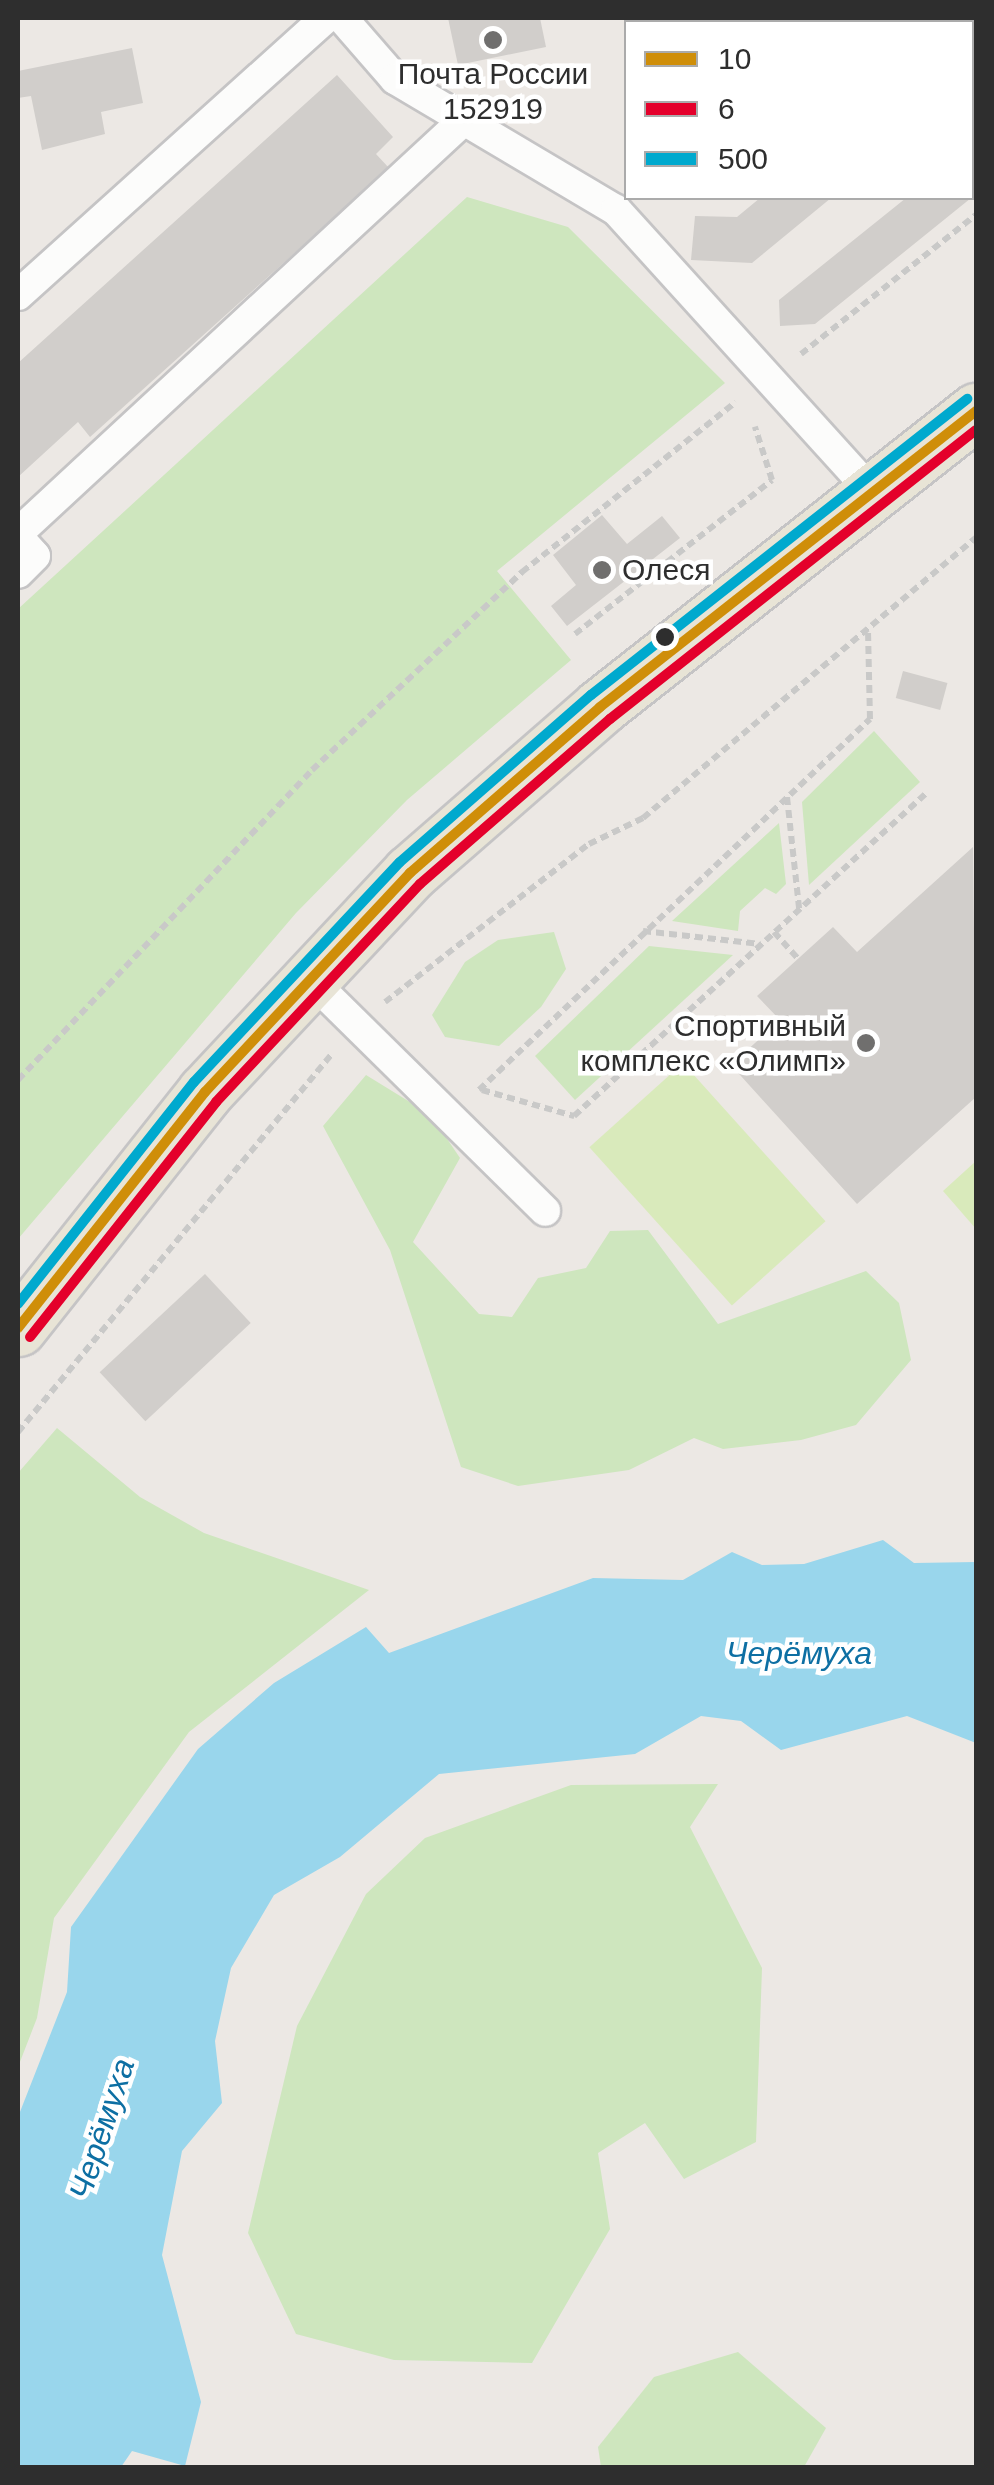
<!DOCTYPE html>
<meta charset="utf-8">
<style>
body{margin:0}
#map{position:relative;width:994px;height:2485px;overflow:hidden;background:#ece8e4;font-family:Helvetica,sans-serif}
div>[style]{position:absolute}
.green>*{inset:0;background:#cee6be}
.pitch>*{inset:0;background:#d9eabb;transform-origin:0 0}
.water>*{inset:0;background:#99d6ec}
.building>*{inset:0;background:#d1cecb;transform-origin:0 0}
.path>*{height:6px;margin-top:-3px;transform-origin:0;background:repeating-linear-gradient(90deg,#c9c9c8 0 8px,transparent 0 13px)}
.roads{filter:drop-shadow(2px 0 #c5c4c5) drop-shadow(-2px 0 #c5c4c5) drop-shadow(0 2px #c5c4c5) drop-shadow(0 -2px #c5c4c5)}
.lane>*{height:30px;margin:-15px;padding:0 15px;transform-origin:15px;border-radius:15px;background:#fcfcfb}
.primary>*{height:55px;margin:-27.5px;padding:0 27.5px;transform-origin:27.5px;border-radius:27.5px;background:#e8e4d6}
.bus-1>*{height:10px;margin:-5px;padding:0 5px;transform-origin:5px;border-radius:5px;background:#cf8e09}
.bus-2>*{height:10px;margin:-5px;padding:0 5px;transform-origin:5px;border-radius:5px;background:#e4002b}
.bus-3>*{height:10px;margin:-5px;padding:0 5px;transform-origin:5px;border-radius:5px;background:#00a9ce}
.dots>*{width:28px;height:28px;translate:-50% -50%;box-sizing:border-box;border:5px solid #fff;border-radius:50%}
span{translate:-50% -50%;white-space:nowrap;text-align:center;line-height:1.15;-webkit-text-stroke:9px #fff;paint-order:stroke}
.poi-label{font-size:30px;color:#2e2e2e}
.left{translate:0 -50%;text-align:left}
.right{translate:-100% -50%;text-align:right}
.water-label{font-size:32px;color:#0d6fa3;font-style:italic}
.frame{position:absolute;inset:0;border:20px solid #2e2e2e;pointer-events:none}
.legend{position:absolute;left:624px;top:20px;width:350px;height:180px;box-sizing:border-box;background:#fff;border:2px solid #ababab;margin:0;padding:12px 18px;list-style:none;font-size:30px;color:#2e2e2e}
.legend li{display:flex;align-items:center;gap:20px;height:50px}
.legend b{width:50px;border:2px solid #ababab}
</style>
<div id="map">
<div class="green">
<i style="clip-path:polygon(467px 197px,568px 227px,725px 383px,497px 571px,571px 660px,407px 800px,296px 913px,18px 1239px,18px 609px)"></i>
<i style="clip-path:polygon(874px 731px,920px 782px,809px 885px,802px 802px)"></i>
<i style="clip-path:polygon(779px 823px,786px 884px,776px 894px,765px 888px,740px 911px,738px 931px,672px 921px)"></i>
<i style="clip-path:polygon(554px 932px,566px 969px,541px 1007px,499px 1046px,445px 1037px,432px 1015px,465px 962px,498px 940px)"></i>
<i style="clip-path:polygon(649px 946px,733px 955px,575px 1100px,535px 1056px)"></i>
<i style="clip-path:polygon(366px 1075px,431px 1115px,460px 1158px,413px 1242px,479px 1314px,512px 1317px,538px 1278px,586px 1268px,610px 1231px,648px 1230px,718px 1324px,866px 1271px,899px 1303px,911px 1360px,856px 1425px,801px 1440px,723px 1449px,694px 1438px,629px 1470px,518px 1486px,461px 1467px,390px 1250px,323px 1126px)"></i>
<i style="clip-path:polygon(57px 1428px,140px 1497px,204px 1533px,369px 1590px,189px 1732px,54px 1918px,37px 2018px,18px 2067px,18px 1473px)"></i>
<i style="clip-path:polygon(718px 1784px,690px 1827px,762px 1968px,756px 2142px,684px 2179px,645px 2123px,598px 2153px,610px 2229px,532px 2363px,394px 2360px,296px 2334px,248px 2233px,297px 2026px,366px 1894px,425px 1838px,571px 1785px)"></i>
<i style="clip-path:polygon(738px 2352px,826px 2428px,804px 2467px,601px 2467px,598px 2447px,654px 2377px)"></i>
</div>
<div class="pitch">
<i style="left:683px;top:1063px;width:213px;height:126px;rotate:48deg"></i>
<i style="clip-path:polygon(976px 1161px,976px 1229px,943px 1191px)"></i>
</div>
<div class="water">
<i style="clip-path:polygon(883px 1540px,914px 1563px,976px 1562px,976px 1743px,907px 1716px,781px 1750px,741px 1721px,701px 1716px,635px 1754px,439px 1774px,340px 1857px,274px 1895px,231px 1968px,215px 2041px,222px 2103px,182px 2151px,162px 2255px,201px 2402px,185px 2466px,132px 2451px,121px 2467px,18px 2467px,18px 2117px,67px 1992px,71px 1927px,198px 1749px,274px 1683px,366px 1627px,389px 1653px,593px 1578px,683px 1580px,732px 1552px,762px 1565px,804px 1564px)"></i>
</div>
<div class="building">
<i style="clip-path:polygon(448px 18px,540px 18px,546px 47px,458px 65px)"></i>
<i style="clip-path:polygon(909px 18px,952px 18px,956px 22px,902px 22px)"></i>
<i style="clip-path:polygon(132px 48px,143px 103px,101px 112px,105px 134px,42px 150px,31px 96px,18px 98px,18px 71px)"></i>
<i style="clip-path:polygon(337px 75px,393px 137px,376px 154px,389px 168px,90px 437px,78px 422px,18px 477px,18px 363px)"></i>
<i style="clip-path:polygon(976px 141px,976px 194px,815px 324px,780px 326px,779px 300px,906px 198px,972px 198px)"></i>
<i style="clip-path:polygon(760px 198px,831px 198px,752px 263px,691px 260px,695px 216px,737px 217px)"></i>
<i style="clip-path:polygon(602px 515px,627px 544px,662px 516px,680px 538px,567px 626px,551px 606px,576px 585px,553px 555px)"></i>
<i style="left:903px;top:671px;width:46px;height:28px;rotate:15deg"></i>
<i style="clip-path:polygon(973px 847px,976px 1097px,857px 1204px,731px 1065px,780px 1020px,757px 996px,833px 927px,857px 952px)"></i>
<i style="left:205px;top:1274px;width:67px;height:144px;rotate:47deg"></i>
</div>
<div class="path">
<i style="left:801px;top:354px;width:223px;rotate:-38.5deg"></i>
<i style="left:575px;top:634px;width:250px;rotate:-38deg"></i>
<i style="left:772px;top:480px;width:56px;rotate:-107.8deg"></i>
<i style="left:787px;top:797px;width:112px;rotate:83.8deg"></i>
<i style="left:643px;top:931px;width:118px;rotate:6.3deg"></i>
<i style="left:774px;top:932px;width:36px;rotate:48deg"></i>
<i style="left:385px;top:1002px;width:258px;rotate:-37.8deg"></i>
<i style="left:589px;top:844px;width:60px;rotate:-25.7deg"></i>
<i style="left:643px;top:818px;width:435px;rotate:-40.1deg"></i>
<i style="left:18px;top:1080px;width:427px;rotate:-46.5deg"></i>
<i style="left:312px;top:770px;width:289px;rotate:-43.3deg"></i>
<i style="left:522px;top:572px;width:273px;rotate:-38.5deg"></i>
<i style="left:479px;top:1090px;width:539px;rotate:-43.5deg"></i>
<i style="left:870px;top:719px;width:88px;rotate:-91.3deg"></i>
<i style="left:482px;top:1090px;width:96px;rotate:15.8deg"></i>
<i style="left:574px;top:1116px;width:478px;rotate:-42.5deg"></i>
<i style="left:18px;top:1432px;width:493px;rotate:-50.3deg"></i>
</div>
<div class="roads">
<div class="lane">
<i style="left:342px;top:18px;width:81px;rotate:49deg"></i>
<i style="left:395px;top:79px;width:257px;rotate:30.7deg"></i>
<i style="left:616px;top:210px;width:381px;rotate:47.8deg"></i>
<i style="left:18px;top:295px;width:414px;rotate:-42deg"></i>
<i style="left:18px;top:533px;width:611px;rotate:-42.81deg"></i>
<i style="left:18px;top:537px;width:25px;rotate:48deg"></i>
<i style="left:35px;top:556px;width:24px;rotate:135deg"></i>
<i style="left:308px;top:977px;width:333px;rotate:44.6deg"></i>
</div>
<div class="primary">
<i style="left:18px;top:1328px;width:301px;rotate:-51.6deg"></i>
<i style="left:205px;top:1092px;width:300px;rotate:-46.9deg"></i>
<i style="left:410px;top:873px;width:252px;rotate:-41.1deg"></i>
<i style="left:600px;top:707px;width:479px;rotate:-38.2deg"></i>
</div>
</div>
<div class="bus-1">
<i style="left:18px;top:1328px;width:301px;rotate:-51.6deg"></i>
<i style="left:205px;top:1092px;width:300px;rotate:-46.9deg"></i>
<i style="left:410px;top:873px;width:252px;rotate:-41.1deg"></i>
<i style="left:600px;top:707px;width:479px;rotate:-38.2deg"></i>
</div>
<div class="bus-2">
<i style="left:30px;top:1337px;width:300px;rotate:-51.6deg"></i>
<i style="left:216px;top:1102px;width:299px;rotate:-46.9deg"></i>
<i style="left:420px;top:884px;width:252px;rotate:-41deg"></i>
<i style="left:610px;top:719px;width:466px;rotate:-38.3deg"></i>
</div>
<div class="bus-3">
<i style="left:18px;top:1304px;width:283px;rotate:-51.6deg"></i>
<i style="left:194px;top:1082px;width:301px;rotate:-46.9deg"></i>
<i style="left:400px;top:862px;width:254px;rotate:-41.2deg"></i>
<i style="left:591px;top:695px;width:479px;rotate:-38.2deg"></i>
</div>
<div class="dots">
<i style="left:493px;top:40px;background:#706f6e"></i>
<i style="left:602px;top:570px;background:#706f6e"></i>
<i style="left:665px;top:637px;background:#2e2e2e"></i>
<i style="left:866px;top:1043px;background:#706f6e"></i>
</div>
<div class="poi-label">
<span style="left:493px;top:91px">Почта России<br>152919</span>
<span class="left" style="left:622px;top:570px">Олеся</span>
<span class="right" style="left:846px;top:1043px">Спортивный<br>комплекс «Олимп»</span>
</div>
<div class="water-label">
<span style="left:799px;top:1653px">Черёмуха</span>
<span style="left:102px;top:2129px;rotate:-72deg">Черёмуха</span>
</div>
<div class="frame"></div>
<ul class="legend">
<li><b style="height:12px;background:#cf8e09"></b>10</li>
<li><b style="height:12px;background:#e4002b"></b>6</li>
<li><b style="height:12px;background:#00a9ce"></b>500</li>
</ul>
</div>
